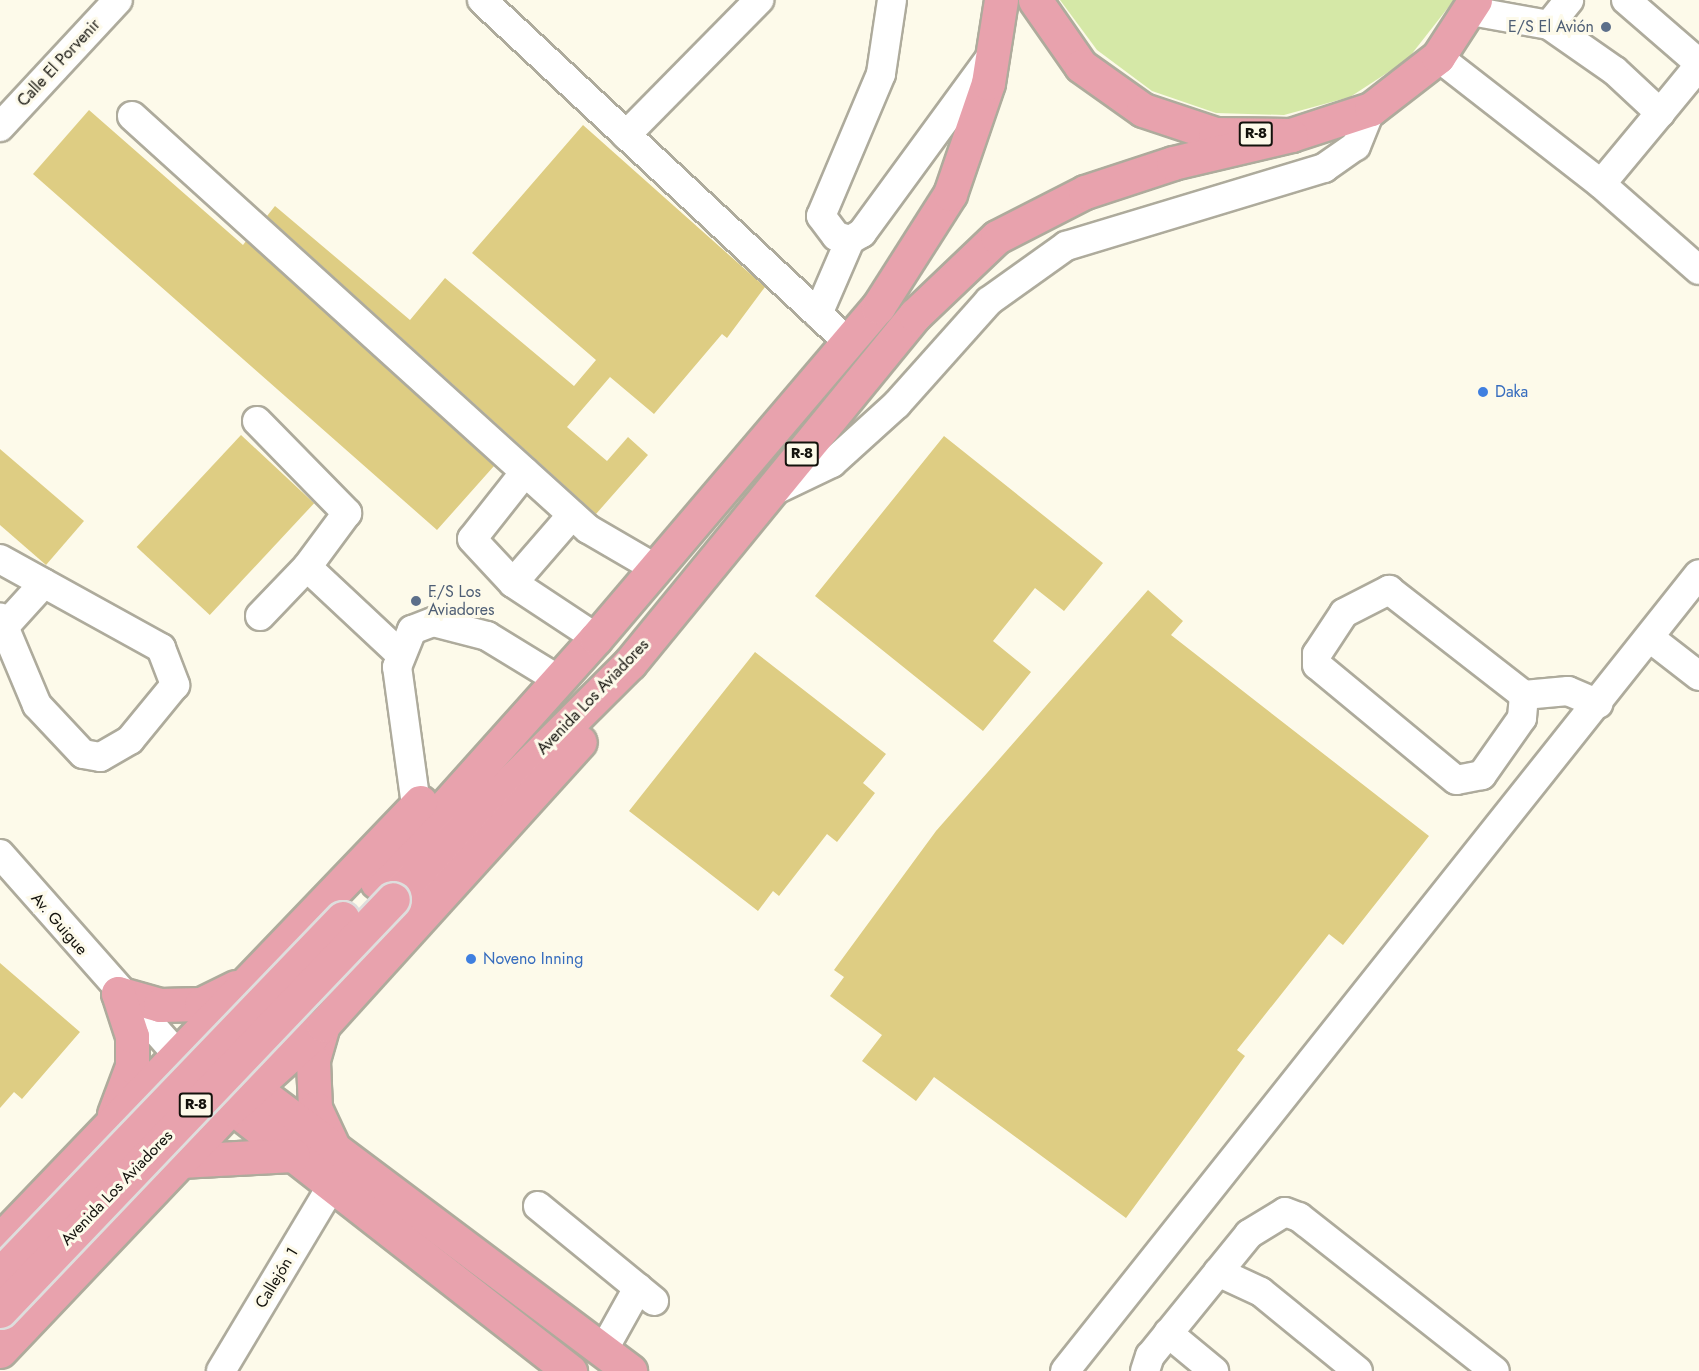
<!DOCTYPE html>
<meta charset="utf-8">
<style>
body{margin:0}
#map{position:relative;width:1699px;height:1371px;overflow:hidden;background:#fdfaea;font-family:Jost,sans-serif}
div>[style]{position:absolute}
.green>*{inset:0;background:#d5e8a7}
.building>*{inset:0;background:#decd83;transform-origin:0 0}
.roads{filter:drop-shadow(2px 0 #aeab9c) drop-shadow(-2px 0 #aeab9c) drop-shadow(0 2px #aeab9c) drop-shadow(0 -2px #aeab9c)}
.minor>*{height:28px;margin:-14px;padding:0 14px;transform-origin:14px;border-radius:14px;background:#fff}
.major>*{height:33px;margin:-16.5px;padding:0 16.5px;transform-origin:16.5px;border-radius:16.5px;background:#e8a2ad}
.bridges{filter:drop-shadow(2px 0 #dededd) drop-shadow(-2px 0 #dededd) drop-shadow(0 2px #dededd) drop-shadow(0 -2px #dededd)}
.major-bridge>*{height:33px;margin:-16.5px;padding:0 16.5px;transform-origin:16.5px;border-radius:16.5px;background:#e8a2ad}
.dots>*{width:16px;height:16px;translate:-50% -50%;box-sizing:border-box;border:3px solid #fdfaea;border-radius:50%}
span{translate:-50% -50%;white-space:nowrap;text-align:center;line-height:1.15;-webkit-text-stroke:6px #fdfaea;paint-order:stroke}
.shield-label span{padding:2px 4px;background:#fdfaea;border:2px solid;border-radius:4px;-webkit-text-stroke-width:0}
.shield-label{font-size:15px;color:#13120c;font-weight:700}
.service-label{font-size:16px;color:#4e5e75}
.right{translate:-100% -50%;text-align:right}
.left{translate:0 -50%;text-align:left}
.street-label{font-size:16px;color:#13120c}
.shop-label{font-size:16px;color:#366cbe}
</style>
<div id="map">
<div class="green">
<i style="clip-path:polygon(1060px 0,1454px 0,1407px 60px,1350px 97px,1284px 115px,1216px 113px,1152px 91px,1097px 50px)"></i>
</div>
<div class="building">
<i style="clip-path:polygon(89px 110px,243px 245px,246px 241px,494px 466px,437px 530px,33px 174px)"></i>
<i style="clip-path:polygon(583px 125px,765px 287px,727px 338px,722px 334px,654px 414px,610px 377px,567px 427px,607px 461px,628px 437px,648px 455px,596px 514px,267px 216px,275px 206px,410px 320px,445px 278px,574px 386px,596px 360px,472px 253px)"></i>
<i style="left:241px;top:435px;width:100px;height:153px;rotate:43deg"></i>
<i style="clip-path:polygon(944px 436px,1103px 563px,1064px 611px,1035px 588px,993px 641px,1031px 672px,983px 731px,815px 596px)"></i>
<i style="clip-path:polygon(0 449px,84px 521px,46px 565px,0 525px)"></i>
<i style="clip-path:polygon(1148px 590px,1183px 621px,1171px 635px,1429px 836px,1343px 945px,1329px 934px,1237px 1050px,1245px 1056px,1126px 1218px,934px 1077px,916px 1101px,862px 1061px,882px 1035px,830px 996px,844px 977px,834px 970px,936px 831px)"></i>
<i style="clip-path:polygon(755px 652px,886px 754px,863px 783px,875px 793px,837px 842px,827px 834px,779px 896px,773px 891px,758px 911px,629px 811px)"></i>
<i style="clip-path:polygon(0 963px,80px 1032px,22px 1099px,14px 1092px,0 1108px)"></i>
</div>
<div class="roads">
<div class="minor">
<i style="left:482px;top:0;width:501px;rotate:43.06deg"></i>
<i style="left:892px;top:0;width:75px;rotate:98.5deg"></i>
<i style="left:881px;top:74px;width:154px;rotate:112.9deg"></i>
<i style="left:821px;top:216px;width:25px;rotate:53deg"></i>
<i style="left:836px;top:236px;width:15px;rotate:16deg"></i>
<i style="left:850px;top:240px;width:14px;rotate:-30deg"></i>
<i style="left:862px;top:233px;width:222px;rotate:-53.8deg"></i>
<i style="left:1626px;top:0;width:89px;rotate:40.9deg"></i>
<i style="left:1693px;top:58px;width:11px;rotate:68deg"></i>
<i style="left:1697px;top:68px;width:58px;rotate:129.4deg"></i>
<i style="left:1471px;top:11px;width:79px;rotate:10.2deg"></i>
<i style="left:1549px;top:25px;width:80px;rotate:34.9deg"></i>
<i style="left:1615px;top:71px;width:62px;rotate:43deg"></i>
<i style="left:1660px;top:113px;width:92px;rotate:129.7deg"></i>
<i style="left:1549px;top:25px;width:32px;rotate:-51deg"></i>
<i style="left:1438px;top:57px;width:207px;rotate:37.9deg"></i>
<i style="left:1601px;top:184px;width:130px;rotate:41.3deg"></i>
<i style="left:132px;top:116px;width:615px;rotate:42.17deg"></i>
<i style="left:588px;top:529px;width:78px;rotate:30.2deg"></i>
<i style="left:0;top:127px;width:173px;rotate:-47.1deg"></i>
<i style="left:626px;top:135px;width:190px;rotate:-45.4deg"></i>
<i style="left:818px;top:314px;width:81px;rotate:-66.6deg"></i>
<i style="left:257px;top:421px;width:129px;rotate:45.6deg"></i>
<i style="left:347px;top:513px;width:67px;rotate:126.5deg"></i>
<i style="left:307px;top:567px;width:127px;rotate:43.1deg"></i>
<i style="left:525px;top:472px;width:85px;rotate:128.3deg"></i>
<i style="left:472px;top:539px;width:60px;rotate:47deg"></i>
<i style="left:513px;top:583px;width:90px;rotate:-49.1deg"></i>
<i style="left:769px;top:493px;width:70px;rotate:-25.5deg"></i>
<i style="left:832px;top:463px;width:88px;rotate:-42.2deg"></i>
<i style="left:897px;top:404px;width:138px;rotate:-48.2deg"></i>
<i style="left:989px;top:301px;width:95px;rotate:-35.5deg"></i>
<i style="left:1066px;top:246px;width:270px;rotate:-16.8deg"></i>
<i style="left:1324px;top:168px;width:39px;rotate:-35deg"></i>
<i style="left:1356px;top:146px;width:40px;rotate:-68deg"></i>
<i style="left:0;top:559px;width:184px;rotate:28.9deg"></i>
<i style="left:161px;top:648px;width:40px;rotate:69deg"></i>
<i style="left:175px;top:685px;width:71px;rotate:129.3deg"></i>
<i style="left:130px;top:740px;width:34px;rotate:150deg"></i>
<i style="left:100px;top:757px;width:17px;rotate:-170deg"></i>
<i style="left:83px;top:754px;width:67px;rotate:-133.2deg"></i>
<i style="left:37px;top:705px;width:95px;rotate:-112.8deg"></i>
<i style="left:513px;top:583px;width:100px;rotate:33.5deg"></i>
<i style="left:1389px;top:590px;width:171px;rotate:37.9deg"></i>
<i style="left:1524px;top:695px;width:23px;rotate:95deg"></i>
<i style="left:1522px;top:718px;width:70px;rotate:125.1deg"></i>
<i style="left:1482px;top:775px;width:26px;rotate:169deg"></i>
<i style="left:1456px;top:780px;width:180px;rotate:-140.4deg"></i>
<i style="left:1317px;top:665px;width:11px;rotate:-90deg"></i>
<i style="left:1317px;top:654px;width:49px;rotate:-56.6deg"></i>
<i style="left:1344px;top:613px;width:51px;rotate:-27.1deg"></i>
<i style="left:260px;top:616px;width:68px;rotate:-46.2deg"></i>
<i style="left:4px;top:627px;width:59px;rotate:-47.7deg"></i>
<i style="left:1650px;top:638px;width:62px;rotate:37.8deg"></i>
<i style="left:1524px;top:695px;width:44px;rotate:-5.2deg"></i>
<i style="left:1568px;top:691px;width:33px;rotate:23deg"></i>
<i style="left:416px;top:805px;width:139px;rotate:-97.8deg"></i>
<i style="left:397px;top:667px;width:40px;rotate:-68deg"></i>
<i style="left:412px;top:630px;width:22px;rotate:-21deg"></i>
<i style="left:433px;top:622px;width:56px;rotate:14.5deg"></i>
<i style="left:487px;top:636px;width:75px;rotate:31.4deg"></i>
<i style="left:0;top:854px;width:268px;rotate:48.5deg"></i>
<i style="left:538px;top:1206px;width:150px;rotate:39.3deg"></i>
<i style="left:1218px;top:1272px;width:47px;rotate:24.9deg"></i>
<i style="left:1261px;top:1292px;width:125px;rotate:39.2deg"></i>
<i style="left:1168px;top:1333px;width:60px;rotate:39.6deg"></i>
<i style="left:604px;top:1349px;width:70px;rotate:-60.9deg"></i>
<i style="left:221px;top:1371px;width:218px;rotate:-59.1deg"></i>
<i style="left:1065px;top:1371px;width:1018px;rotate:-51.5deg"></i>
<i style="left:1145px;top:1371px;width:16px;rotate:-72deg"></i>
<i style="left:1150px;top:1356px;width:157px;rotate:-50.9deg"></i>
<i style="left:1249px;top:1234px;width:42px;rotate:-31.4deg"></i>
<i style="left:1285px;top:1212px;width:15px;rotate:20deg"></i>
<i style="left:1299px;top:1217px;width:249px;rotate:38.2deg"></i>
</div>
<div class="major">
<i style="left:1035px;top:0;width:80px;rotate:55.1deg"></i>
<i style="left:1081px;top:66px;width:76px;rotate:35.4deg"></i>
<i style="left:1143px;top:110px;width:76px;rotate:18.4deg"></i>
<i style="left:1215px;top:134px;width:76px;rotate:0.8deg"></i>
<i style="left:1291px;top:135px;width:84px;rotate:-18deg"></i>
<i style="left:1371px;top:109px;width:85px;rotate:-37.8deg"></i>
<i style="left:1438px;top:57px;width:68px;rotate:-57deg"></i>
<i style="left:377px;top:882px;width:328px;rotate:-48.1deg"></i>
<i style="left:596px;top:638px;width:435px;rotate:-49.6deg"></i>
<i style="left:878px;top:307px;width:134px;rotate:-57.5deg"></i>
<i style="left:950px;top:194px;width:117px;rotate:-71.1deg"></i>
<i style="left:988px;top:83px;width:84px;rotate:-81.1deg"></i>
<i style="left:393px;top:899px;width:334px;rotate:-44.9deg"></i>
<i style="left:630px;top:663px;width:450px;rotate:-50.7deg"></i>
<i style="left:915px;top:315px;width:113px;rotate:-43.6deg"></i>
<i style="left:997px;top:237px;width:99px;rotate:-27.1deg"></i>
<i style="left:1085px;top:192px;width:93px;rotate:-18.2deg"></i>
<i style="left:1173px;top:163px;width:121px;rotate:-13.3deg"></i>
<i style="left:118px;top:993px;width:44px;rotate:15.9deg"></i>
<i style="left:160px;top:1005px;width:41px;rotate:-1.4deg"></i>
<i style="left:201px;top:1004px;width:39px;rotate:-26deg"></i>
<i style="left:323px;top:1025px;width:37px;rotate:106deg"></i>
<i style="left:313px;top:1061px;width:47px;rotate:87.6deg"></i>
<i style="left:315px;top:1108px;width:40px;rotate:65deg"></i>
<i style="left:236px;top:1075px;width:493px;rotate:36.9deg"></i>
<i style="left:214px;top:1093px;width:452px;rotate:38deg"></i>
<i style="left:114px;top:1114px;width:51px;rotate:-69.4deg"></i>
<i style="left:132px;top:1066px;width:30px;rotate:-90deg"></i>
<i style="left:132px;top:1036px;width:45px;rotate:-108deg"></i>
<i style="left:180px;top:1161px;width:113px;rotate:-3deg"></i>
<i style="left:0;top:1240px;width:607px;rotate:-46.2deg"></i>
<i style="left:0;top:1351px;width:334px;rotate:-46.5deg"></i>
<i style="left:230px;top:1109px;width:125px;rotate:-42.1deg"></i>
<i style="left:323px;top:1025px;width:382px;rotate:-47.8deg"></i>
</div>
</div>
<div class="bridges">
<div class="major-bridge">
<i style="left:0;top:1274px;width:494px;rotate:-46.1deg"></i>
<i style="left:0;top:1311px;width:569px;rotate:-46.35deg"></i>
</div>
</div>
<div class="dots">
<i style="left:1606px;top:27px;background:#5c6f8a"></i>
<i style="left:1483px;top:392px;background:#3f7fe0"></i>
<i style="left:416px;top:601px;background:#5c6f8a"></i>
<i style="left:471px;top:959px;background:#3f7fe0"></i>
</div>
<div class="shield-label">
<span style="left:1256px;top:134px">R-8</span>
<span style="left:802px;top:454px">R-8</span>
<span style="left:196px;top:1105px">R-8</span>
</div>
<div class="service-label">
<span class="right" style="left:1594px;top:27px">E/S El Avión</span>
<span class="left" style="left:428px;top:601px">E/S Los<br>Aviadores</span>
</div>
<div class="street-label">
<span style="left:59px;top:63px;rotate:-47deg">Calle El Porvenir</span>
<span style="left:593px;top:697px;rotate:-46deg">Avenida Los Aviadores</span>
<span style="left:59px;top:924px;rotate:49deg">Av. Guigue</span>
<span style="left:117px;top:1188px;rotate:-46deg">Avenida Los Aviadores</span>
<span style="left:277px;top:1278px;rotate:-59deg">Callejón 1</span>
</div>
<div class="shop-label">
<span class="left" style="left:1495px;top:392px">Daka</span>
<span class="left" style="left:483px;top:959px">Noveno Inning</span>
</div>
</div>
